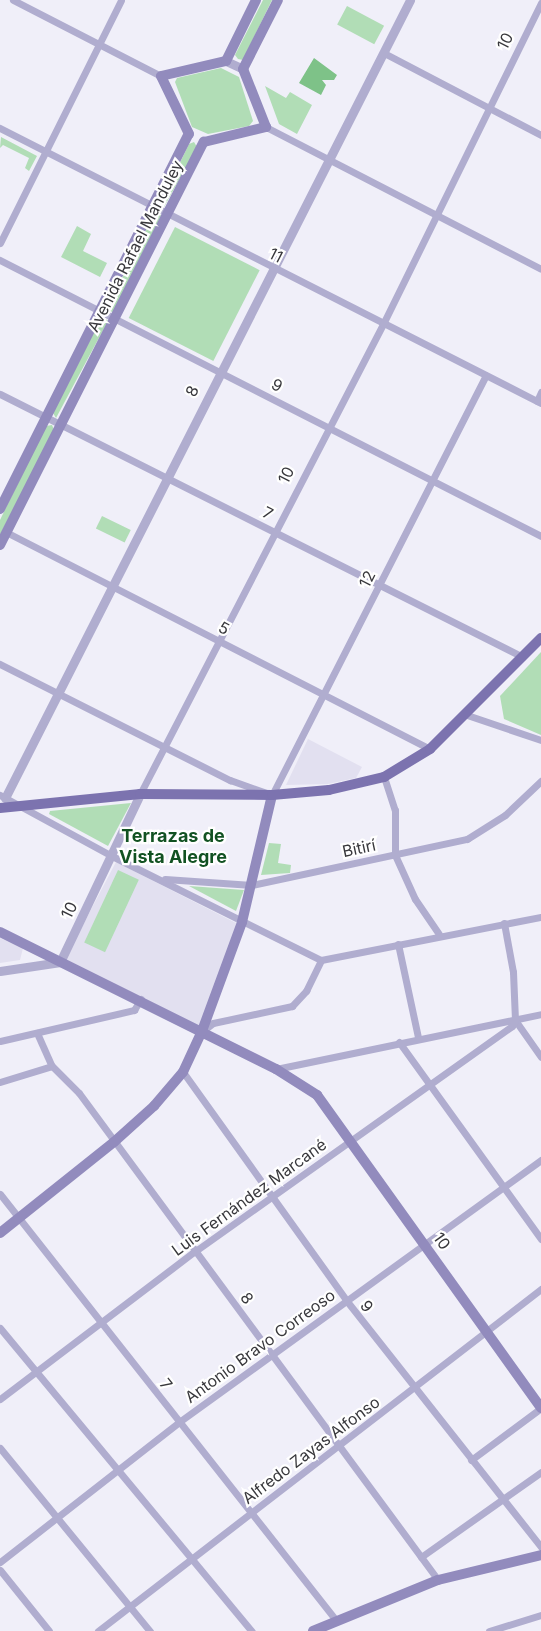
<!DOCTYPE html>
<meta charset="utf-8">
<style>
body{margin:0}
#map{position:relative;width:541px;height:1631px;overflow:hidden;background:#f0eff9;font-family:Inter,sans-serif}
div>[style]{position:absolute}
.built>*{inset:0;background:#e2e0f0}
.green>*{inset:0;background:#b1ddb6;transform-origin:0 0}
.water>*{inset:0;background:#7ec288}
.minor>*{height:7px;margin:-3.5px;padding:0 3.5px;transform-origin:3.5px;border-radius:3.5px;background:#b0adcf}
.tertiary>*{height:9px;margin:-4.5px;padding:0 4.5px;transform-origin:4.5px;border-radius:4.5px;background:#b0adcf}
.secondary>*{height:10px;margin:-5px;padding:0 5px;transform-origin:5px;border-radius:5px;background:#928bbd}
.primary>*{height:10px;margin:-5px;padding:0 5px;transform-origin:5px;border-radius:5px;background:#7c73af}
span{translate:-50% -50%;white-space:nowrap;text-align:center;line-height:1.15;-webkit-text-stroke:4.5px #fff;paint-order:stroke}
.street-label{font-size:16px;color:#38383c}
.neighbourhood-label{font-size:18px;color:#125222;font-weight:700}
</style>
<div id="map">
<div class="built">
<i style="clip-path:polygon(308px 739px,362px 767px,356px 778px,328px 784px,286px 785px)"></i>
<i style="clip-path:polygon(116px 862px,238px 924px,207px 1030px,65px 959px)"></i>
<i style="clip-path:polygon(0 938px,23px 948px,20px 960px,0 963px)"></i>
</div>
<div class="green">
<i style="clip-path:polygon(263px 0,272px 0,243px 60px,238px 59px,235px 55px)"></i>
<i style="left:347px;top:6px;width:42px;height:21px;rotate:28deg"></i>
<i style="clip-path:polygon(221px 68px,239px 77px,253px 121px,249px 126px,208px 134px,192px 127px,175px 82px,177px 78px)"></i>
<i style="clip-path:polygon(265px 86px,286px 98px,290px 92px,312px 105px,297px 134px,279px 124px)"></i>
<i style="clip-path:polygon(1px 137px,37px 156px,29px 171px,25px 168px,29px 158px,3px 145px,0 148px)"></i>
<i style="clip-path:polygon(194px 142px,197px 147px,164px 207px,161px 202px,189px 144px)"></i>
<i style="clip-path:polygon(159px 213px,161px 216px,113px 312px,109px 311px,108px 306px,154px 214px)"></i>
<i style="clip-path:polygon(77px 226px,91px 234px,83px 251px,107px 263px,100px 277px,61px 257px)"></i>
<i style="left:175px;top:227px;width:95px;height:102px;rotate:27deg"></i>
<i style="clip-path:polygon(106px 319px,108px 321px,56px 418px,53px 413px,100px 320px)"></i>
<i style="clip-path:polygon(52px 425px,54px 430px,0 535px,0 520px,46px 426px)"></i>
<i style="left:102px;top:516px;width:32px;height:14px;rotate:26deg"></i>
<i style="clip-path:polygon(541px 652px,541px 735px,504px 719px,500px 696px)"></i>
<i style="clip-path:polygon(131px 803px,108px 846px,49px 814px,50px 811px)"></i>
<i style="clip-path:polygon(269px 843px,281px 844px,278px 863px,291px 865px,290px 873px,261px 875px)"></i>
<i style="left:118px;top:870px;width:23px;height:80px;rotate:25deg"></i>
<i style="clip-path:polygon(189px 886px,244px 890px,236px 911px)"></i>
</div>
<div class="water">
<i style="clip-path:polygon(314px 58px,337px 75px,334px 80px,322px 80px,326px 85px,321px 95px,299px 83px)"></i>
</div>
<div class="minor">
<i style="left:13px;top:0;width:166px;rotate:27.2deg"></i>
<i style="left:384px;top:53px;width:177px;rotate:27.6deg"></i>
<i style="left:266px;top:127px;width:309px;rotate:27.3deg"></i>
<i style="left:0;top:128px;width:607px;rotate:26.95deg"></i>
<i style="left:0;top:243px;width:271px;rotate:-63.5deg"></i>
<i style="left:0;top:260px;width:607px;rotate:27.03deg"></i>
<i style="left:0;top:394px;width:585px;rotate:26.7deg"></i>
<i style="left:537px;top:401px;width:10px;rotate:-66deg"></i>
<i style="left:6px;top:532px;width:476px;rotate:27.1deg"></i>
<i style="left:0;top:664px;width:258px;rotate:26.8deg"></i>
<i style="left:230px;top:780px;width:45px;rotate:19.7deg"></i>
<i style="left:272px;top:795px;width:471px;rotate:-63deg"></i>
<i style="left:467px;top:715px;width:78px;rotate:18.7deg"></i>
<i style="left:384px;top:777px;width:35px;rotate:72deg"></i>
<i style="left:395px;top:810px;width:45px;rotate:90deg"></i>
<i style="left:395px;top:855px;width:48px;rotate:65.6deg"></i>
<i style="left:415px;top:899px;width:42px;rotate:55.6deg"></i>
<i style="left:140px;top:794px;width:529px;rotate:-62.66deg"></i>
<i style="left:383px;top:324px;width:358px;rotate:-63.8deg"></i>
<i style="left:0;top:795px;width:128px;rotate:28.6deg"></i>
<i style="left:112px;top:856px;width:233px;rotate:26.5deg"></i>
<i style="left:321px;top:960px;width:224px;rotate:-11.1deg"></i>
<i style="left:165px;top:879px;width:87px;rotate:3.9deg"></i>
<i style="left:252px;top:885px;width:220px;rotate:-12.1deg"></i>
<i style="left:467px;top:839px;width:45px;rotate:-32.3deg"></i>
<i style="left:505px;top:815px;width:50px;rotate:-43.4deg"></i>
<i style="left:504px;top:923px;width:50px;rotate:79.6deg"></i>
<i style="left:513px;top:972px;width:48px;rotate:87.6deg"></i>
<i style="left:515px;top:1020px;width:45px;rotate:54.9deg"></i>
<i style="left:398px;top:944px;width:95px;rotate:77.9deg"></i>
<i style="left:204px;top:1030px;width:11px;rotate:-38deg"></i>
<i style="left:213px;top:1023px;width:81px;rotate:-12.1deg"></i>
<i style="left:292px;top:1006px;width:21px;rotate:-47deg"></i>
<i style="left:306px;top:991px;width:34px;rotate:-64deg"></i>
<i style="left:37px;top:1033px;width:36px;rotate:66deg"></i>
<i style="left:52px;top:1066px;width:38px;rotate:45deg"></i>
<i style="left:79px;top:1093px;width:605px;rotate:53.6deg"></i>
<i style="left:0;top:1041px;width:138px;rotate:-13deg"></i>
<i style="left:134px;top:1010px;width:13px;rotate:-58deg"></i>
<i style="left:399px;top:1042px;width:243px;rotate:54.2deg"></i>
<i style="left:276px;top:1069px;width:271px;rotate:-11.7deg"></i>
<i style="left:183px;top:1072px;width:280px;rotate:54.4deg"></i>
<i style="left:346px;top:1300px;width:315px;rotate:51.7deg"></i>
<i style="left:0;top:1082px;width:54px;rotate:-17.1deg"></i>
<i style="left:0;top:1194px;width:541px;rotate:51.75deg"></i>
<i style="left:0;top:1328px;width:394px;rotate:50.3deg"></i>
<i style="left:0;top:1399px;width:243px;rotate:-37.2deg"></i>
<i style="left:194px;top:1252px;width:390px;rotate:-35.4deg"></i>
<i style="left:512px;top:1026px;width:7px;rotate:-63deg"></i>
<i style="left:0;top:1448px;width:237px;rotate:50.7deg"></i>
<i style="left:471px;top:1460px;width:87px;rotate:-36.6deg"></i>
<i style="left:421px;top:1557px;width:147px;rotate:-35.3deg"></i>
<i style="left:0;top:1562px;width:227px;rotate:-38deg"></i>
<i style="left:179px;top:1422px;width:447px;rotate:-35.9deg"></i>
<i style="left:0;top:1570px;width:78px;rotate:51.2deg"></i>
<i style="left:98px;top:1631px;width:560px;rotate:-37.67deg"></i>
<i style="left:489px;top:1631px;width:54px;rotate:-17.1deg"></i>
</div>
<div class="tertiary">
<i style="left:226px;top:61px;width:19px;rotate:25deg"></i>
<i style="left:5px;top:798px;width:895px;rotate:-63.09deg"></i>
<i style="left:0;top:971px;width:61px;rotate:-8.5deg"></i>
<i style="left:60px;top:962px;width:186px;rotate:-64.5deg"></i>
</div>
<div class="secondary">
<i style="left:0;top:509px;width:420px;rotate:-63.3deg"></i>
<i style="left:189px;top:134px;width:64px;rotate:-115.8deg"></i>
<i style="left:161px;top:76px;width:67px;rotate:-13deg"></i>
<i style="left:226px;top:61px;width:68px;rotate:-63.8deg"></i>
<i style="left:0;top:545px;width:452px;rotate:-63.2deg"></i>
<i style="left:204px;top:142px;width:64px;rotate:-13.6deg"></i>
<i style="left:266px;top:127px;width:62px;rotate:-111.6deg"></i>
<i style="left:243px;top:69px;width:77px;rotate:-63.1deg"></i>
<i style="left:0;top:932px;width:308px;rotate:26.4deg"></i>
<i style="left:276px;top:1069px;width:49px;rotate:32.4deg"></i>
<i style="left:317px;top:1095px;width:385px;rotate:54.4deg"></i>
<i style="left:0;top:1233px;width:146px;rotate:-38.6deg"></i>
<i style="left:114px;top:1142px;width:54px;rotate:-42deg"></i>
<i style="left:154px;top:1106px;width:45px;rotate:-49.5deg"></i>
<i style="left:183px;top:1072px;width:45px;rotate:-65.1deg"></i>
<i style="left:202px;top:1031px;width:116px;rotate:-69.8deg"></i>
<i style="left:242px;top:922px;width:130px;rotate:-76.7deg"></i>
<i style="left:313px;top:1631px;width:135px;rotate:-22.2deg"></i>
<i style="left:438px;top:1580px;width:106px;rotate:-13.6deg"></i>
</div>
<div class="primary">
<i style="left:0;top:808px;width:141px;rotate:-5.7deg"></i>
<i style="left:140px;top:794px;width:132px;rotate:0.4deg"></i>
<i style="left:272px;top:795px;width:57px;rotate:-5deg"></i>
<i style="left:329px;top:790px;width:57px;rotate:-13.3deg"></i>
<i style="left:384px;top:777px;width:54px;rotate:-31.3deg"></i>
<i style="left:430px;top:749px;width:157px;rotate:-45deg"></i>
</div>
<div class="street-label">
<span style="left:505px;top:41px;rotate:-63deg">10</span>
<span style="left:135px;top:246px;rotate:-63deg">Avenida Rafael Manduley</span>
<span style="left:276px;top:255px;rotate:27deg">11</span>
<span style="left:277px;top:385px;rotate:27deg">9</span>
<span style="left:192px;top:391px;rotate:-64deg">8</span>
<span style="left:286px;top:475px;rotate:-63deg">10</span>
<span style="left:268px;top:513px;rotate:27deg">7</span>
<span style="left:367px;top:579px;rotate:-63deg">12</span>
<span style="left:224px;top:628px;rotate:27deg">5</span>
<span style="left:359px;top:848px;rotate:-12deg">Bitirí</span>
<span style="left:69px;top:910px;rotate:-64deg">10</span>
<span style="left:249px;top:1197px;rotate:-36deg">Luis Fernández Marcané</span>
<span style="left:442px;top:1241px;rotate:55deg">10</span>
<span style="left:247px;top:1298px;rotate:54deg">8</span>
<span style="left:367px;top:1306px;rotate:52deg">9</span>
<span style="left:260px;top:1346px;rotate:-36deg">Antonio Bravo Correoso</span>
<span style="left:166px;top:1384px;rotate:52deg">7</span>
<span style="left:311px;top:1450px;rotate:-37deg">Alfredo Zayas Alfonso</span>
</div>
<div class="neighbourhood-label">
<span style="left:173px;top:847px">Terrazas de<br>Vista Alegre</span>
</div>
</div>
